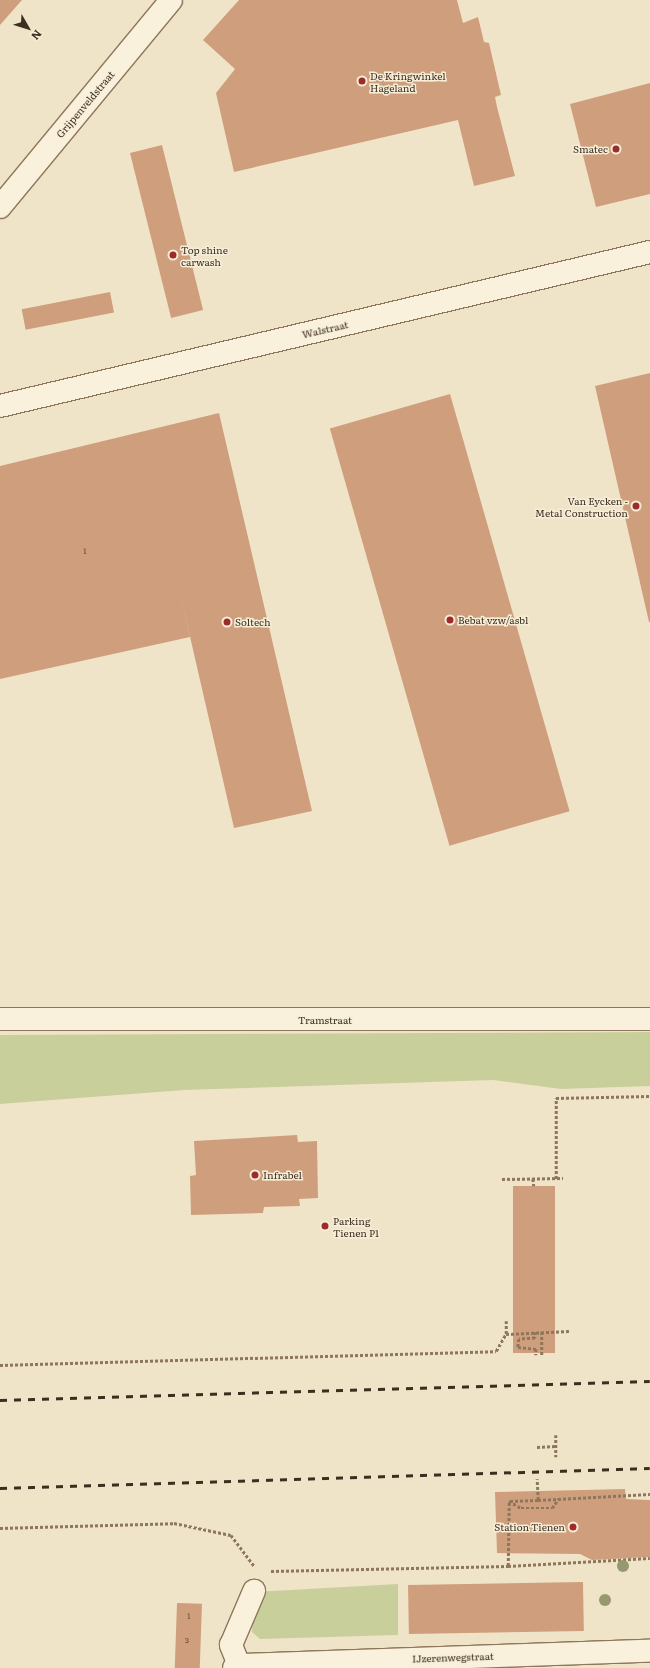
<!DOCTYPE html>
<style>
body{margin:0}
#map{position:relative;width:650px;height:1668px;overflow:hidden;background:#f0e4c8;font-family:Literata,serif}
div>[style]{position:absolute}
.green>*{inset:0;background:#c9cf9b}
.building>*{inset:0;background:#cf9f7d;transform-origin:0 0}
.path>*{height:2.5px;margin-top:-1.25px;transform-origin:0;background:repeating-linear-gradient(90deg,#8d765c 0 3px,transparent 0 5px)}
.roads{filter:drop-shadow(1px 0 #8d765c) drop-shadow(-1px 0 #8d765c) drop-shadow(0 1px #8d765c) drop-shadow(0 -1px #8d765c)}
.minor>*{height:22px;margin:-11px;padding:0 11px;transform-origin:11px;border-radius:11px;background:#faf1dc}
.rail>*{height:3px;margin-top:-1.5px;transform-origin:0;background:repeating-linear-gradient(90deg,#3d2e20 0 7px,transparent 0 14px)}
.trees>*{width:12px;height:12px;margin:-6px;border-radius:50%;background:#96986f}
.dots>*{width:11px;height:11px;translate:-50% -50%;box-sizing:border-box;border:2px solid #f7eed8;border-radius:50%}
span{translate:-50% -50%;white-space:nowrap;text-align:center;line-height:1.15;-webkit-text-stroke:3px #f7eed8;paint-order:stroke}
.number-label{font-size:8px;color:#624a37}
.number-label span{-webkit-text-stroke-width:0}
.poi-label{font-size:10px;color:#3d2e20}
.left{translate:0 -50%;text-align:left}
.right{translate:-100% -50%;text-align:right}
.street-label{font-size:10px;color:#3d2e20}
.north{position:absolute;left:8px;top:8px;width:40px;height:40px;-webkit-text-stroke:3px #f7eed8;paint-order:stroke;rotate:129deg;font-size:11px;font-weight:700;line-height:16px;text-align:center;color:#3d2e20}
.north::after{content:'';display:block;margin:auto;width:14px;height:18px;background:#3d2e20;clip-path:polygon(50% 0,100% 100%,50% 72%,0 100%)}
</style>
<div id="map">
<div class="green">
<i style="clip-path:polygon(650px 1032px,650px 1086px,561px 1089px,493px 1080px,184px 1090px,0 1104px,0 1035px)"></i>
<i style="clip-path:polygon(398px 1584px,398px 1635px,260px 1639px,252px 1632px,254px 1592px)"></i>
</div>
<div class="building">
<i style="clip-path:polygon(0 0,22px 0,0 25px)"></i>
<i style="clip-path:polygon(239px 0,457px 0,463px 23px,478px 17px,484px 42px,489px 43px,501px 95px,495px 97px,497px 107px,515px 176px,474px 186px,458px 120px,234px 172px,216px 93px,235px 69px,203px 40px)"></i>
<i style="clip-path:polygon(650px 83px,650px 194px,596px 207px,570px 104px)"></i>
<i style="left:162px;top:145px;width:170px;height:33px;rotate:76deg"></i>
<i style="left:110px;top:292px;width:21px;height:90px;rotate:79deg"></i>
<i style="clip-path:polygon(650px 373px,650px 622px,649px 622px,595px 386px)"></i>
<i style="left:450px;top:394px;width:434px;height:125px;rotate:74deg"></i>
<i style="clip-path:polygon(219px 413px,312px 811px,234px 828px,177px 580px,190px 637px,0 679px,0 466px)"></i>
<i style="clip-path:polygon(297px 1135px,298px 1142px,317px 1141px,318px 1198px,299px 1199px,300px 1206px,264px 1207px,263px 1213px,191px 1215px,190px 1176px,196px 1175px,194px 1141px)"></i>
<i style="left:513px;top:1186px;width:42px;height:167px"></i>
<i style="clip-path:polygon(625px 1489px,626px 1499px,650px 1500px,650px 1557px,592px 1560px,580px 1554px,497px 1553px,495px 1492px)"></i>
<i style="left:583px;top:1582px;width:49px;height:175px;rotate:89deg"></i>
<i style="left:177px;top:1603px;width:25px;height:65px;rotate:2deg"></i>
</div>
<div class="path">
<i style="left:502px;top:1179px;width:61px;rotate:-0.9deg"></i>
<i style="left:533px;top:1179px;width:7px;rotate:82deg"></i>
<i style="left:556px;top:1179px;width:81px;rotate:-90deg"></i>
<i style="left:556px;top:1098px;width:94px;rotate:-1.2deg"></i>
<i style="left:535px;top:1332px;width:6px;rotate:90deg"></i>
<i style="left:535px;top:1338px;width:16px;rotate:176deg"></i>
<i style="left:519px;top:1339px;width:8px;rotate:97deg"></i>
<i style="left:518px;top:1347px;width:18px;rotate:6deg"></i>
<i style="left:536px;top:1349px;width:6px;rotate:90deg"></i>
<i style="left:542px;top:1332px;width:23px;rotate:90deg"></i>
<i style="left:506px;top:1334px;width:63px;rotate:-2.7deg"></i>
<i style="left:0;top:1365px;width:496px;rotate:-1.6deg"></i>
<i style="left:496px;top:1351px;width:20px;rotate:-60deg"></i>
<i style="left:506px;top:1334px;width:13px;rotate:-90deg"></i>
<i style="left:556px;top:1435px;width:22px;rotate:90deg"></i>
<i style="left:537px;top:1447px;width:19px;rotate:-3deg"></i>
<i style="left:538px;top:1500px;width:20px;rotate:-3deg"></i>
<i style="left:509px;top:1501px;width:14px;rotate:30deg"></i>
<i style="left:521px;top:1508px;width:31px"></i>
<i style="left:552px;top:1508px;width:11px;rotate:-56deg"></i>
<i style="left:558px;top:1499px;width:92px;rotate:-3.1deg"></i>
<i style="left:510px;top:1501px;width:28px;rotate:-2deg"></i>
<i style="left:538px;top:1500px;width:21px;rotate:-93deg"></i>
<i style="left:0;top:1528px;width:174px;rotate:-1.6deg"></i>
<i style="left:174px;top:1523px;width:58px;rotate:11.9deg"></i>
<i style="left:231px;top:1535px;width:39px;rotate:53deg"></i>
<i style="left:508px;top:1566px;width:65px;rotate:-89.1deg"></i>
<i style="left:271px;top:1571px;width:237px;rotate:-1.2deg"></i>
<i style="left:508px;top:1566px;width:142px;rotate:-3.2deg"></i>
</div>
<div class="roads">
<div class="minor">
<i style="left:0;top:207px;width:268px;rotate:-50.4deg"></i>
<i style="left:0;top:406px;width:668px;rotate:-13.33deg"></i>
<i style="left:0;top:1019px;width:650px"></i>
<i style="left:239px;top:1665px;width:22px;rotate:-112deg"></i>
<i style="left:231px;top:1645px;width:59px;rotate:-66.9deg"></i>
<i style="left:234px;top:1668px;width:6px;rotate:-31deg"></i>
<i style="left:239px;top:1665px;width:411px;rotate:-2deg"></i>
</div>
</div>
<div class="rail">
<i style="left:0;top:1400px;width:650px;rotate:-1.67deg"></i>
<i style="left:0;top:1488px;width:650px;rotate:-1.76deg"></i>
</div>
<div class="trees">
<i style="left:623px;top:1566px"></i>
<i style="left:605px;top:1600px"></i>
</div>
<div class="dots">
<i style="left:362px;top:81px;background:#9e2a2b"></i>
<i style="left:616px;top:149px;background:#9e2a2b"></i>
<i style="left:173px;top:255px;background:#9e2a2b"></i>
<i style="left:636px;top:506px;background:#9e2a2b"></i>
<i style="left:450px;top:620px;background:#9e2a2b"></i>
<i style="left:227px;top:622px;background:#9e2a2b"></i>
<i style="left:255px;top:1175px;background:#9e2a2b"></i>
<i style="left:325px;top:1226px;background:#9e2a2b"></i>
<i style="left:573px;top:1527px;background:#9e2a2b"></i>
</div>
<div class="number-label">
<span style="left:85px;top:551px">1</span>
<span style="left:189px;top:1616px">1</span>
<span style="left:187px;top:1640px">3</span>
</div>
<div class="poi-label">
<span class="left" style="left:370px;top:81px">De Kringwinkel<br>Hageland</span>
<span class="right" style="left:608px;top:149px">Smatec</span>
<span class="left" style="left:181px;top:255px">Top shine<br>carwash</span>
<span class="right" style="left:628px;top:506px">Van Eycken -<br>Metal Construction</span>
<span class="left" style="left:458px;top:620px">Bebat vzw/asbl</span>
<span class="left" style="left:235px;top:622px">Soltech</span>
<span class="left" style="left:263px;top:1175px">Infrabel</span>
<span class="left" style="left:333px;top:1226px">Parking<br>Tienen P1</span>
<span class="right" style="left:565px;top:1527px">Station Tienen</span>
</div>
<div class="street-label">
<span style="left:85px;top:104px;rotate:-50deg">Grijpenveldstraat</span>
<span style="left:325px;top:329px;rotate:-13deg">Walstraat</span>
<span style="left:325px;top:1020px">Tramstraat</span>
<span style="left:453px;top:1657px;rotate:-2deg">IJzerenwegstraat</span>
</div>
<div class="north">N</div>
</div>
